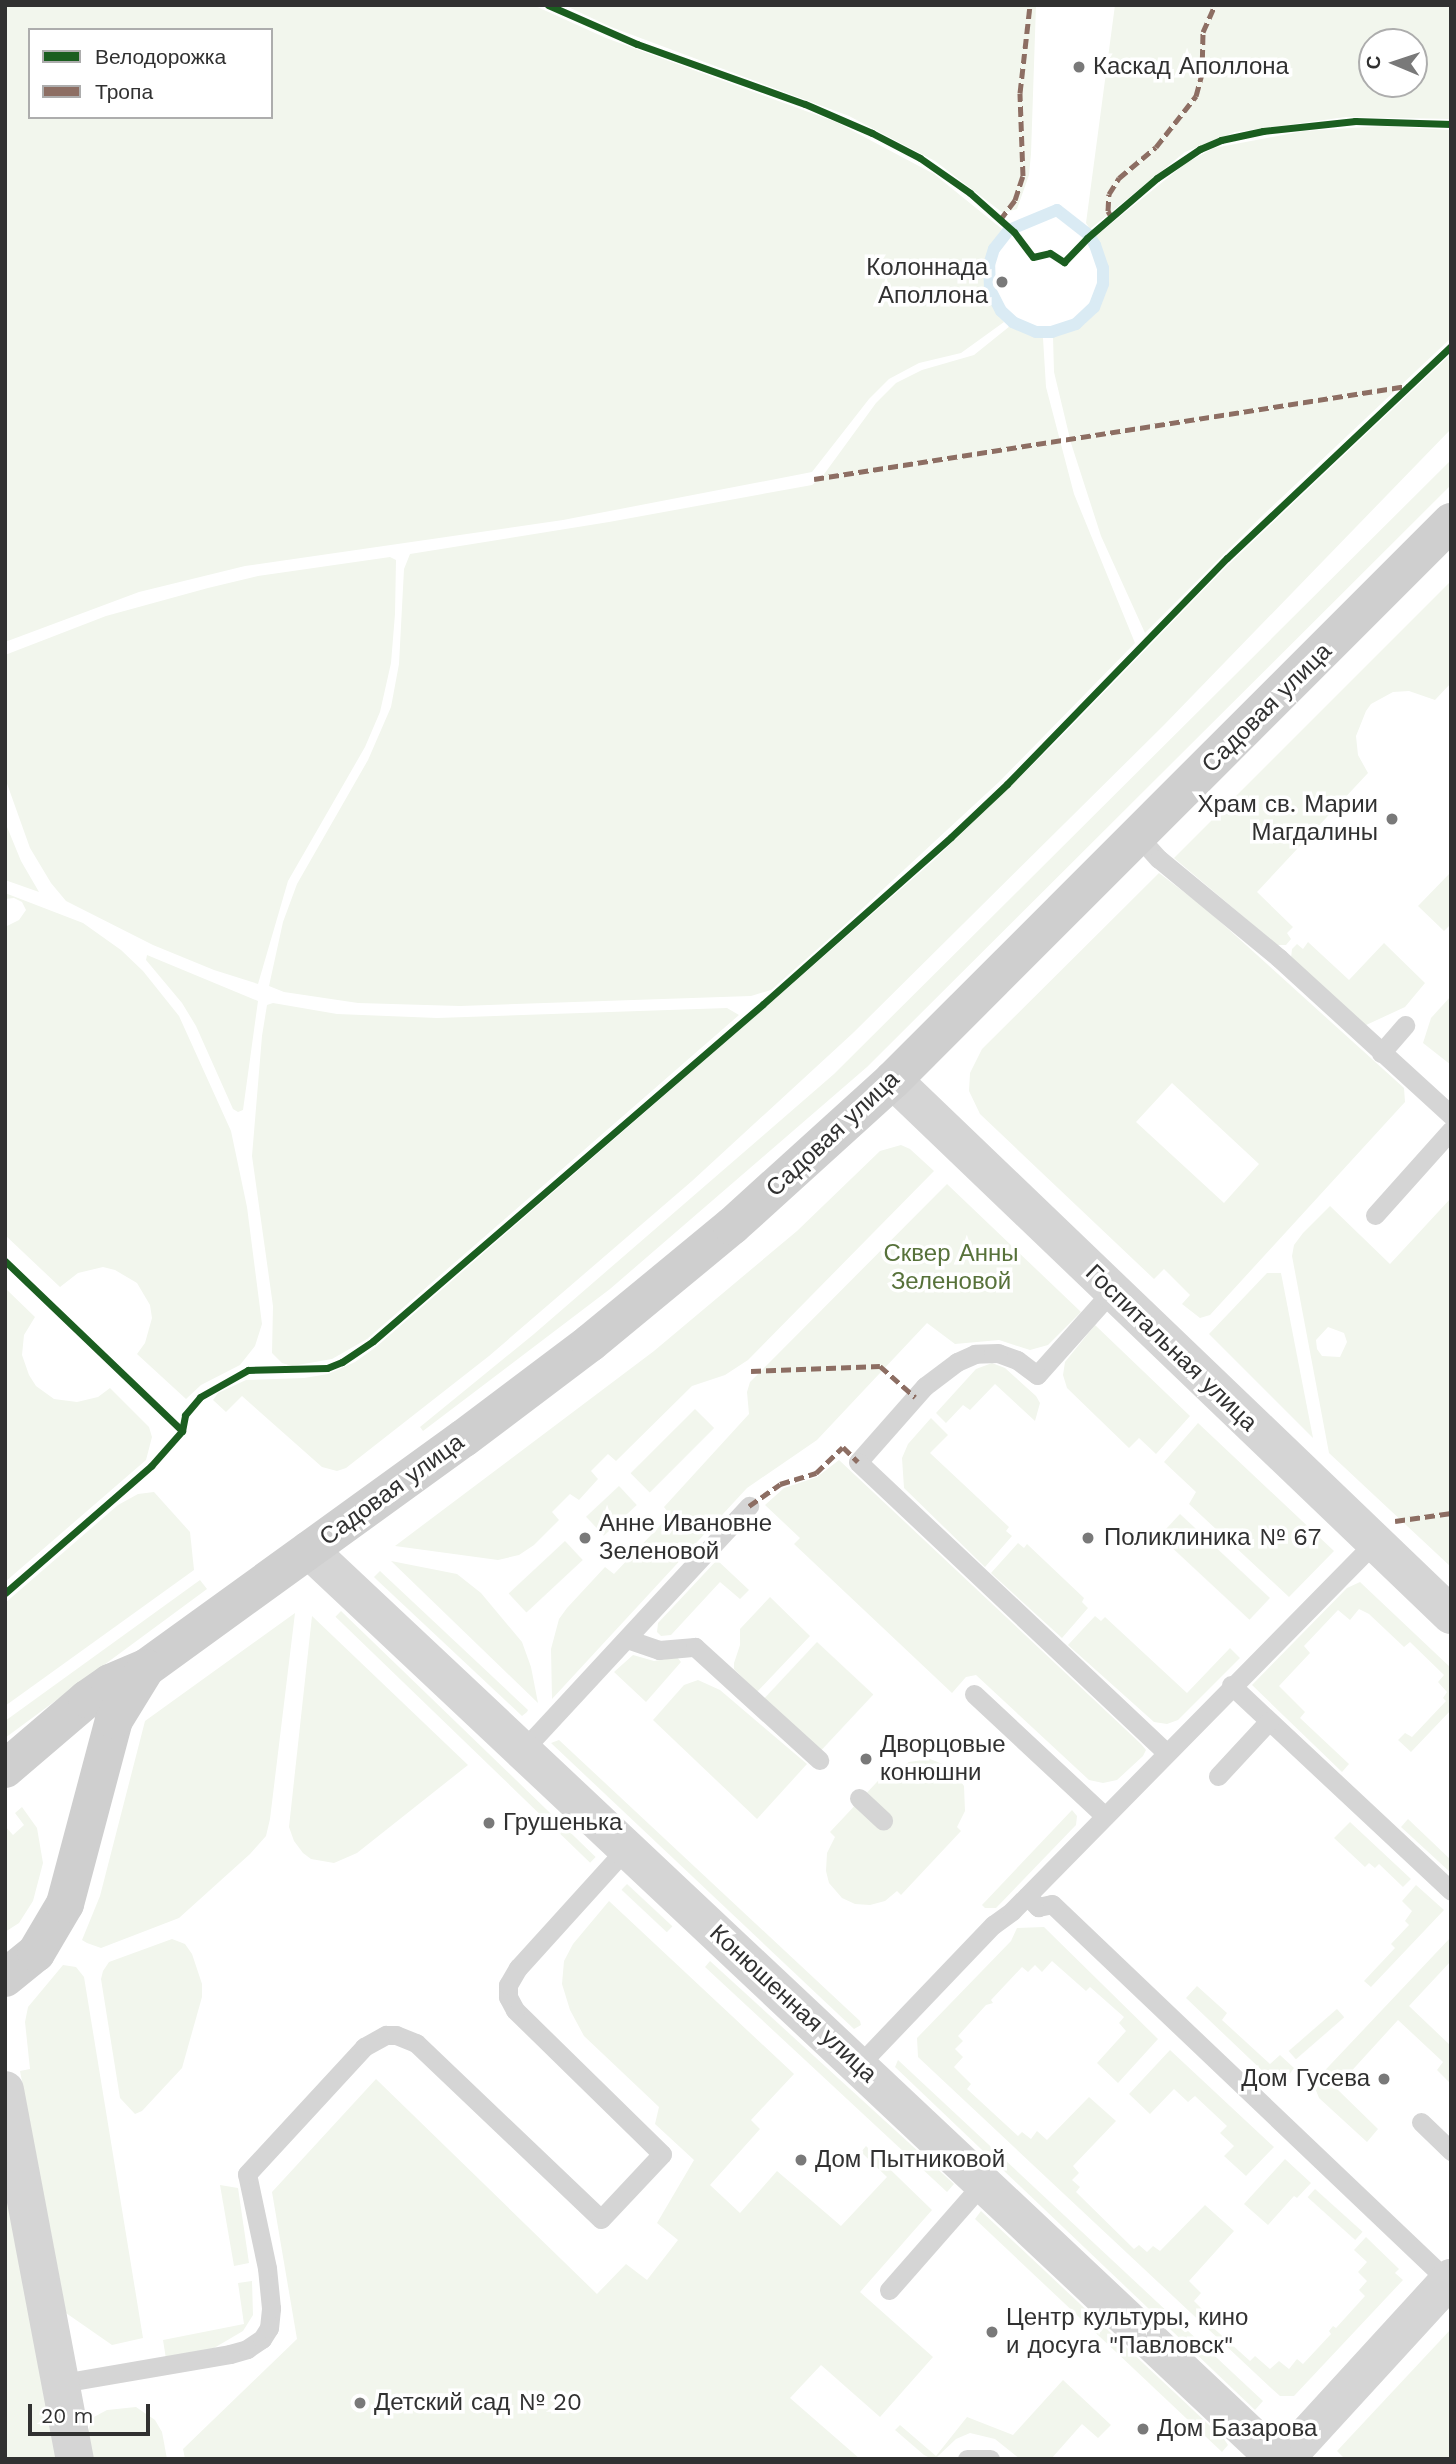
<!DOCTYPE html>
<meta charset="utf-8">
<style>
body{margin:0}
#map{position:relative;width:1456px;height:2464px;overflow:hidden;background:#fff;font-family:"Work Sans",sans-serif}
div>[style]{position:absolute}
.green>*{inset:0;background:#f2f6ed;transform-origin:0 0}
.stream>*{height:12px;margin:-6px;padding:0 6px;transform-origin:6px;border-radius:6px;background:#daebf4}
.service>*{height:19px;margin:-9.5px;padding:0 9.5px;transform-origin:9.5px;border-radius:9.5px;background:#d5d5d5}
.minor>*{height:38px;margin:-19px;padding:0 19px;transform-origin:19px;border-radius:19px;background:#d5d5d5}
.tertiary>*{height:38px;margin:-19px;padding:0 19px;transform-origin:19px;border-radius:19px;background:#d5d5d5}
.secondary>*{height:38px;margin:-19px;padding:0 19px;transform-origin:19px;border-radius:19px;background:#cfcfcf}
.quiet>*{height:5px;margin-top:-2.5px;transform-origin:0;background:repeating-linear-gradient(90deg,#8d6e63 0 10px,transparent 0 15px)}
.cycleway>*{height:7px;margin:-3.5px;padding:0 3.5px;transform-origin:3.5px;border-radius:3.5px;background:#1b5e20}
.dots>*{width:19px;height:19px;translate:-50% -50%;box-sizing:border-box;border:4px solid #fff;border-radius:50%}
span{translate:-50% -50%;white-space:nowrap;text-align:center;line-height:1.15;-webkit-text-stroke:7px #fff;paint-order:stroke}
.poi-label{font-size:24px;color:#313131}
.left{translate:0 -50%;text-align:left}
.right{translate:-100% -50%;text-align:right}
.street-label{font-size:24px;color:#313131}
.park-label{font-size:24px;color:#57723a}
.frame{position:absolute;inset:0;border:7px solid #313131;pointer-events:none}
.legend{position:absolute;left:28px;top:28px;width:245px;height:91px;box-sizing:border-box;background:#fff;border:2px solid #adadad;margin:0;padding:9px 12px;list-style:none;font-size:21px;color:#313131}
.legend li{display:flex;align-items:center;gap:14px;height:35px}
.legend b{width:35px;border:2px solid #adadad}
.north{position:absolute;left:1358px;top:28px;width:70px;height:70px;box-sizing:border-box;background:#fff;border:2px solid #adadad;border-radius:50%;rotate:272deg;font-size:19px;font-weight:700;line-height:28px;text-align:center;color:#313131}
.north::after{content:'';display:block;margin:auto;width:24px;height:32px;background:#797979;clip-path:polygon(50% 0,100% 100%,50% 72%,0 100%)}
.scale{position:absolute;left:28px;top:2404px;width:122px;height:32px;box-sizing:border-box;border:4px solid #313131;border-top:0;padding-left:9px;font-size:21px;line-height:24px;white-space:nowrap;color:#313131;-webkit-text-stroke:5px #fff;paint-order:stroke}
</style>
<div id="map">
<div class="green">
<i style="clip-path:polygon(evenodd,5px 5px,533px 5px,606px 38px,836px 122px,934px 174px,1002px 229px,990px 246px,984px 277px,987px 298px,1004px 322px,961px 353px,919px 363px,889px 379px,869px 399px,812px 472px,563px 520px,245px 566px,139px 592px,5px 642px,5px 5px,30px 30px,271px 30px,271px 117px,30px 117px,30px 30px)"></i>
<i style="clip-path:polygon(564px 5px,1036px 5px,1031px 154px,1029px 175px,1017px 209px,1003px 213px,935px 161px,849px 116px,611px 27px)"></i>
<i style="clip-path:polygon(evenodd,1115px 5px,1451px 5px,1451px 119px,1346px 117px,1235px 132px,1185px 152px,1090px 229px,1086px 223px,1115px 5px,1372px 42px,1414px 42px,1414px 84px,1372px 84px,1372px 42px)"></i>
<i style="clip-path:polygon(1382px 126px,1451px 130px,1451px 338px,1262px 516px,1145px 633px,1101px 536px,1071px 443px,1054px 372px,1053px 337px,1079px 327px,1093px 314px,1104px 294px,1107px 265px,1096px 236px,1186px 163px,1214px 148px,1304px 131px)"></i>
<i style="clip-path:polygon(1010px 326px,1043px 338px,1046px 387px,1074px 494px,1135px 643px,1000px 781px,839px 930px,771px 990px,751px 996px,460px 1006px,358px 1003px,284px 992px,269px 986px,283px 922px,297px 884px,368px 760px,391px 707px,399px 664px,404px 569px,410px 554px,609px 522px,812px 485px,822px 477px,876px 403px,896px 383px,922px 370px,974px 355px)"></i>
<i style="clip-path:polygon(1451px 354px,1451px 429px,1163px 726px,853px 1033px,692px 1181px,489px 1356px,346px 1468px,337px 1471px,322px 1467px,242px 1396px,226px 1412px,213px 1400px,218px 1393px,246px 1380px,304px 1378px,328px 1374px,355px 1362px,376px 1347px,933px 861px,1057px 741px,1224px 569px)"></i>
<i style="clip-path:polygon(1451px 460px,1451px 485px,867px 1067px,610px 1289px,423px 1431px,420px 1427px,534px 1334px,834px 1074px)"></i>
<i style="clip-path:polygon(390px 557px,396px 560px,395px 614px,391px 663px,380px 712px,365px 747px,288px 881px,258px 984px,214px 970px,153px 945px,66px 901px,51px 883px,30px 848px,5px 778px,5px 655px,106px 616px,208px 588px,258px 576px)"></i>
<i style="clip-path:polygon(1451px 581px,1451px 683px,1435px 700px,1409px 691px,1393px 692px,1371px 704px,1366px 711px,1356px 736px,1358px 755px,1368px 773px,1257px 892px,1293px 927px,1287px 933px,1291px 939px,1286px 945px,1277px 945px,1174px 858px)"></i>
<i style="clip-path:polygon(5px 822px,21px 861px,39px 892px,5px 880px)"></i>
<i style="clip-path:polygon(1451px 872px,1451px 924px,1444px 931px,1418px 906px)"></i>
<i style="clip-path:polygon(evenodd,1159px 873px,1205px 908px,1404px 1088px,1405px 1102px,1210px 1315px,1200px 1318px,1182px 1304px,1190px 1295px,1164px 1269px,1154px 1279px,980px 1114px,969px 1091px,970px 1073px,982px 1049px,1159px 873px,1172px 1083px,1259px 1164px,1224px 1203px,1136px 1122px,1172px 1083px)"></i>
<i style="clip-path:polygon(5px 893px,83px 923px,121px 950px,143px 971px,179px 1016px,231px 1131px,247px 1207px,262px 1324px,255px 1346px,240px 1365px,201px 1385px,186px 1399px,137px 1354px,145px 1343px,152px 1318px,150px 1305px,137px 1283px,115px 1270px,103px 1267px,78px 1273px,60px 1287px,5px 1235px,5px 927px,19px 920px,26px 910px,22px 902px,14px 898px,5px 899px)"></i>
<i style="clip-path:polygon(1308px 942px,1349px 980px,1384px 943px,1425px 983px,1405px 1007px,1364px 1026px,1291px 958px,1292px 949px,1297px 944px,1303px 949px)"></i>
<i style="clip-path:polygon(147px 955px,258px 1001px,243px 1110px,238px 1112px,233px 1109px,196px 1026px,182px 1003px,146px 960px)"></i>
<i style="clip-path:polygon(1451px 996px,1451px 1065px,1423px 1043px,1431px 1018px)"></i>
<i style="clip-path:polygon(273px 1003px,337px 1014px,437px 1018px,727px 1008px,739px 1015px,367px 1339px,332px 1359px,292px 1366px,282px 1363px,272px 1353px,273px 1306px,252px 1156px,262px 1036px,267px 1005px)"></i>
<i style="clip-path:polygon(901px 1145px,910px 1149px,934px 1171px,748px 1360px,725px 1375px,692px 1386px,616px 1461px,608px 1454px,591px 1471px,598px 1479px,579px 1500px,570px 1494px,552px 1512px,559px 1520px,534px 1545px,519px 1555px,498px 1560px,395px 1546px,654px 1351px,797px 1231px,880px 1151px)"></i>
<i style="clip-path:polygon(947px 1184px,1081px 1312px,1048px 1345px,1030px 1350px,999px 1340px,955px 1344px,927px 1323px,817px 1440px,747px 1488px,552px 1699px,551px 1649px,559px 1619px,567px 1608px,605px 1567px,614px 1574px,670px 1515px,664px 1507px,749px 1414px,747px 1392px,750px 1382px)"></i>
<i style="clip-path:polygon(evenodd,1451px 1198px,1451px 1567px,1329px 1453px,1292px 1256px,1294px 1245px,1303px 1233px,1330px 1206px,1390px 1264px,1451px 1198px,1328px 1327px,1344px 1333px,1347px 1342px,1340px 1357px,1322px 1356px,1317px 1349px,1316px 1340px,1328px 1327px)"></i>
<i style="clip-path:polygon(1267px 1273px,1281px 1273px,1313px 1438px,1209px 1334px)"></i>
<i style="clip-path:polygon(5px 1288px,35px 1317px,24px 1335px,22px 1355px,29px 1375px,36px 1386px,54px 1399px,77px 1402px,98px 1397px,110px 1388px,149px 1427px,152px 1437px,146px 1460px,5px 1582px)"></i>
<i style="clip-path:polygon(1095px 1325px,1190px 1416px,1156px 1454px,1139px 1438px,1129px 1448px,1067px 1388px,1063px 1375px,1065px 1362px)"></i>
<i style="clip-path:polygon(992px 1363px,1005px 1368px,1036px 1396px,1040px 1403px,1035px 1421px,995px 1384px,970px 1410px,963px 1405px,946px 1423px,936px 1413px,976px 1369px)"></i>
<i style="left:695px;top:1409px;width:27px;height:91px;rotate:45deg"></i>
<i style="clip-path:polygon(931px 1418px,948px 1435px,930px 1453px,1009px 1527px,1006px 1531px,1012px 1536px,985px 1567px,904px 1488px,902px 1458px,908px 1444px)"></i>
<i style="clip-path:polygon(1198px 1423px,1334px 1551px,1289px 1597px,1189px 1504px,1196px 1492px,1164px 1462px)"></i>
<i style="clip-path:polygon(839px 1460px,1141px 1744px,1146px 1750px,1143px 1756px,1117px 1780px,1103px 1783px,1089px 1780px,976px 1675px,966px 1677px,952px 1693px,794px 1544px,800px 1538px,765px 1505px,784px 1488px,817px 1477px)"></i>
<i style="left:619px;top:1486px;width:26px;height:45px;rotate:47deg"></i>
<i style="clip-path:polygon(154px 1492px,190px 1532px,194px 1570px,5px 1706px,5px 1603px,118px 1505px,138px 1494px)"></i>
<i style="left:1180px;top:1514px;width:123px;height:30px;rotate:43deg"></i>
<i style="left:565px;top:1541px;width:26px;height:77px;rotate:47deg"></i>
<i style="clip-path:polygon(1018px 1543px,1024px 1548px,1027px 1544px,1084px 1598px,1082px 1602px,1088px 1608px,1062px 1638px,991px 1573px)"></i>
<i style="clip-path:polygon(717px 1560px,749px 1590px,740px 1599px,720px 1582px,671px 1635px,661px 1636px,657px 1632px,658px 1623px)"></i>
<i style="clip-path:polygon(391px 1561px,457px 1574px,481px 1593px,522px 1642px,531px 1667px,538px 1703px)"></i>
<i style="clip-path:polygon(380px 1571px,528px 1710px,527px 1712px,522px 1716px,377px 1580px,374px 1577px)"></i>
<i style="clip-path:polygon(200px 1580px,207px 1589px,5px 1738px,5px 1721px)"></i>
<i style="clip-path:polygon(1360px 1582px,1451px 1668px,1451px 1710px,1411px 1752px,1398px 1740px,1405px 1733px,1412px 1737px,1446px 1701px,1443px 1698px,1447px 1692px,1438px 1682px,1444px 1675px,1410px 1642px,1404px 1647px,1369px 1614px,1359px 1609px,1350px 1620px,1338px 1610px,1304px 1646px,1310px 1653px,1279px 1686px,1305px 1712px,1300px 1718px,1349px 1764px,1342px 1772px,1252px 1685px,1347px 1588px)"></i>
<i style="clip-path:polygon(770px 1597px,810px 1636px,757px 1692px,734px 1669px,734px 1663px,740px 1645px,740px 1629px)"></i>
<i style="left:341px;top:1611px;width:354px;height:8px;rotate:44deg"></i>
<i style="clip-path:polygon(295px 1613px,270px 1819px,266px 1836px,250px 1854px,179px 1918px,101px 1948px,87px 1943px,82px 1940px,100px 1896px,145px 1721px)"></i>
<i style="clip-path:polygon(312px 1616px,468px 1765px,357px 1853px,334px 1863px,311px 1859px,303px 1853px,294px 1841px,289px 1827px)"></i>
<i style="clip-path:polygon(1095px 1616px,1101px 1621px,1105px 1617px,1187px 1693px,1230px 1648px,1240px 1658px,1178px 1720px,1167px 1724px,1154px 1722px,1068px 1645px)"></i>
<i style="left:817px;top:1642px;width:77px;height:77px;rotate:43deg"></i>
<i style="clip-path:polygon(633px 1655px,654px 1661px,677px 1657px,681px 1662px,646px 1702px,614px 1672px)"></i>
<i style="clip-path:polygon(698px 1680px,720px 1690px,807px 1764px,757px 1819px,653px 1720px,684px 1685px)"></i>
<i style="clip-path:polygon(559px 1740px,860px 2021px,861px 2025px,854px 2029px,551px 1743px)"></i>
<i style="clip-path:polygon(930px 1759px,950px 1767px,964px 1786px,965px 1811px,957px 1827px,961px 1831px,901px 1895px,897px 1891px,885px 1901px,870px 1905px,855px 1904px,842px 1898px,829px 1883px,826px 1871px,827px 1853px,835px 1837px,830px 1832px,891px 1767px,896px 1771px,909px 1762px)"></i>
<i style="clip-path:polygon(22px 1807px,37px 1828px,43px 1863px,33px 1901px,19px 1923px,5px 1932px,5px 1826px,13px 1835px,24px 1825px,15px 1813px)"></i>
<i style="clip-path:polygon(1072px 1810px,1077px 1816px,1076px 1825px,996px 1908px,985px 1908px,982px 1905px)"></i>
<i style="clip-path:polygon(1408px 1819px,1451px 1860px,1451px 1873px,1401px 1827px)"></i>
<i style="clip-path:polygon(1350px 1822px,1411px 1879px,1403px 1887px,1379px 1864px,1375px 1868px,1369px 1863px,1365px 1867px,1334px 1838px)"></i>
<i style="left:627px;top:1884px;width:62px;height:8px;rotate:43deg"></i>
<i style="clip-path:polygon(1416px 1885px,1444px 1910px,1371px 1987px,1364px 1981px,1395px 1948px,1391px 1944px,1409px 1925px,1405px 1921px,1412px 1911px,1402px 1901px)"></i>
<i style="clip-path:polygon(609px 1901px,794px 2074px,751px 2120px,760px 2129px,710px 2185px,740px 2213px,777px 2171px,841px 2226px,887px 2177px,861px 2152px,866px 2146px,932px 2210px,860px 2292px,933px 2357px,880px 2417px,821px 2365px,790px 2398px,860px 2459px,185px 2459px,183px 2449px,297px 2339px,272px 2192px,376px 2079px,597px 2294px,626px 2264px,647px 2280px,678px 2240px,657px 2223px,694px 2160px,655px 2124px,659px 2107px,584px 2036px,570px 2010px,562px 1984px,564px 1961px,573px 1944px)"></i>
<i style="clip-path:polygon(1044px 1927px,1158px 2039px,1118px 2083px,1097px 2063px,1126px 2031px,1119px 2023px,1124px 2017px,1090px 1987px,1086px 1991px,1052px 1961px,1042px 1972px,1035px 1965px,1028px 1972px,1022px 1967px,991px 2000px,993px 2003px,986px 2005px,958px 2036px,963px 2041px,955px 2049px,963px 2057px,954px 2067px,971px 2084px,967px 2089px,1018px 2136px,1022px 2132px,1031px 2139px,1037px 2131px,1047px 2140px,1089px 2097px,1116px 2121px,1073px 2166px,1079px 2173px,1072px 2180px,1080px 2187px,1076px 2192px,1134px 2249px,1139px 2245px,1147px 2252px,1153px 2246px,1160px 2251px,1205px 2205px,1234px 2231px,1189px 2281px,1201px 2293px,1194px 2301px,1202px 2309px,1198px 2314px,1250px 2361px,1255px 2356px,1270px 2369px,1279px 2361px,1289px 2369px,1297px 2359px,1303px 2364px,1331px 2334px,1329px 2331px,1333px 2326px,1336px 2328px,1365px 2296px,1359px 2290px,1367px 2281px,1358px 2272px,1367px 2262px,1354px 2250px,1366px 2237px,1399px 2269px,1395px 2273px,1403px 2280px,1294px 2396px,1280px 2396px,1271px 2388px,918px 2057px,917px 2038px,1011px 1941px,1017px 1928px)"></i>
<i style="clip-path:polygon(1451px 1937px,1451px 1961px,1409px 2006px,1451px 2046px,1451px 2084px,1437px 2070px,1443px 2062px,1398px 2020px,1336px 2088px,1378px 2129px,1367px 2142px,1319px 2098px,1313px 2083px)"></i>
<i style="clip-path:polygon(172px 1939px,185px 1944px,192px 1954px,202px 1984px,202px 1997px,182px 2068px,142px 2111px,135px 2114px,120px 2098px,101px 1979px,103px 1971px,109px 1962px)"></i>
<i style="clip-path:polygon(710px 1961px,954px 2184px,947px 2192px,705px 1967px)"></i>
<i style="clip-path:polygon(63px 1965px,76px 1967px,84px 1977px,143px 2338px,112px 2345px,66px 2313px,20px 2071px,30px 2069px,25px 2022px,28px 2007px)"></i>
<i style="clip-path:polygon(1197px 1986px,1227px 2013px,1222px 2020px,1270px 2064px,1280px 2055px,1294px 2068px,1286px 2079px,1271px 2079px,1186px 1998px)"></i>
<i style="left:1337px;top:2009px;width:11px;height:64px;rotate:49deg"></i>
<i style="clip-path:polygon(1170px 2050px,1274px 2147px,1246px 2176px,1224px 2156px,1234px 2146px,1220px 2133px,1227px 2126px,1195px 2096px,1188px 2102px,1174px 2089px,1150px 2114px,1129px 2094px)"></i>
<i style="clip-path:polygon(898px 2060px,1263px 2401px,1255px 2410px,895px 2067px)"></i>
<i style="clip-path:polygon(1285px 2159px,1311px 2183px,1297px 2198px,1294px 2196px,1268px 2225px,1244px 2204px)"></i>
<i style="clip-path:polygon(5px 2181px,56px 2459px,5px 2459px)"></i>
<i style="clip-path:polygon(220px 2185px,238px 2188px,249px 2263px,234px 2266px)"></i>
<i style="left:1315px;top:2189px;width:64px;height:11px;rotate:42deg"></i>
<i style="clip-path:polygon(981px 2211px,1224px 2439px,1228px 2445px,1222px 2452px,975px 2219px)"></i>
<i style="clip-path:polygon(252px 2281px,253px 2315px,243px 2331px,214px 2348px,166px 2359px,163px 2340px,244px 2324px,238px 2283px)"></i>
<i style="clip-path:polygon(1451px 2329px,1451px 2459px,1345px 2459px,1337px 2451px)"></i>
<i style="clip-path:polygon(1063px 2380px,1111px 2425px,1098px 2438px,1082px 2424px,1051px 2459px,1020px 2459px,995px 2439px,970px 2433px,956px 2439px,937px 2457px,932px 2459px,924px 2455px,895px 2430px,900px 2425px,936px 2456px,967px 2417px,1013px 2435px)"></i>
<i style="clip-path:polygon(136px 2407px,155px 2420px,162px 2432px,167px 2459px,92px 2459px,88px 2432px,92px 2418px,107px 2410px)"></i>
</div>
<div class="stream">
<i style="left:1057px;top:210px;width:41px;rotate:38deg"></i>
<i style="left:1089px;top:235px;width:12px;rotate:59deg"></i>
<i style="left:1095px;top:245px;width:24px;rotate:71deg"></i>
<i style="left:1103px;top:268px;width:16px;rotate:90deg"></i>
<i style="left:1103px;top:284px;width:25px;rotate:111deg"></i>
<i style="left:1094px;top:307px;width:25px;rotate:137deg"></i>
<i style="left:1076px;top:324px;width:25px;rotate:162deg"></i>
<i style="left:1052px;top:332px;width:16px;rotate:180deg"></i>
<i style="left:1036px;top:332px;width:25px;rotate:-157deg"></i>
<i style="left:1013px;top:322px;width:16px;rotate:-137deg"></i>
<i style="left:1001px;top:311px;width:25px;rotate:-117deg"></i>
<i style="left:990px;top:289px;width:24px;rotate:-92deg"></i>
<i style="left:989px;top:265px;width:17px;rotate:-73deg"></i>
<i style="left:994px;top:249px;width:24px;rotate:-52deg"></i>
<i style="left:1009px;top:230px;width:52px;rotate:-22.6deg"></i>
</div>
<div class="service">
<i style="left:1138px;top:836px;width:31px;rotate:48deg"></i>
<i style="left:1159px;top:859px;width:156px;rotate:39.5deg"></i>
<i style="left:1279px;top:958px;width:233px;rotate:42.4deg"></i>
<i style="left:1381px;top:1053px;width:37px;rotate:-49deg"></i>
<i style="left:1375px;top:1215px;width:114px;rotate:-48.2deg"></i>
<i style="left:1111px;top:1292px;width:111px;rotate:131.7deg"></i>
<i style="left:1037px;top:1375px;width:25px;rotate:-143deg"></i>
<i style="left:1017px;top:1360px;width:20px;rotate:-160deg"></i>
<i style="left:998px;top:1353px;width:23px;rotate:178deg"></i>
<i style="left:975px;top:1354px;width:20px;rotate:156deg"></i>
<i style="left:957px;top:1362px;width:40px;rotate:143deg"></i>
<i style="left:925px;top:1386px;width:101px;rotate:131.4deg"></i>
<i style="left:858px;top:1462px;width:423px;rotate:43.3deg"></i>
<i style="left:627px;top:1639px;width:34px;rotate:19deg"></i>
<i style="left:659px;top:1650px;width:36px;rotate:-5deg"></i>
<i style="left:695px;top:1647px;width:168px;rotate:42.3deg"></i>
<i style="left:1231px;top:1685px;width:301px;rotate:43.1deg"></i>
<i style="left:974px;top:1694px;width:179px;rotate:43deg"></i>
<i style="left:523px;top:1750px;width:333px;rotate:-47.2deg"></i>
<i style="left:1218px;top:1776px;width:75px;rotate:-47.2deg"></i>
<i style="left:859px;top:1798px;width:33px;rotate:43deg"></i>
<i style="left:1027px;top:1896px;width:16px;rotate:45deg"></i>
<i style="left:1038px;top:1907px;width:14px;rotate:-12deg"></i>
<i style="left:1052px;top:1904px;width:547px;rotate:43.59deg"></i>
<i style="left:859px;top:2065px;width:194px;rotate:-46.3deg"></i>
<i style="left:993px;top:1925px;width:24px;rotate:-36deg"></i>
<i style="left:1012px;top:1911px;width:516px;rotate:-45.47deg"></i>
<i style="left:1421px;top:2122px;width:42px;rotate:44deg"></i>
<i style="left:889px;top:2290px;width:142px;rotate:-48.7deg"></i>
<i style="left:62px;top:2383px;width:170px;rotate:-9.8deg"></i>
<i style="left:230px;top:2354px;width:18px;rotate:-16deg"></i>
<i style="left:247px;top:2349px;width:18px;rotate:-34deg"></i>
<i style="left:262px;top:2339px;width:13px;rotate:-58deg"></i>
<i style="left:269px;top:2328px;width:20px;rotate:-84deg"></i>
<i style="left:271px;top:2308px;width:40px;rotate:-95.7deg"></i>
<i style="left:267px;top:2268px;width:96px;rotate:-102deg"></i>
<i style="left:247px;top:2174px;width:173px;rotate:-47.3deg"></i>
<i style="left:364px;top:2047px;width:25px;rotate:-29deg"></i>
<i style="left:386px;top:2035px;width:10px"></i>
<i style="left:396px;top:2035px;width:22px;rotate:22deg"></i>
<i style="left:416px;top:2043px;width:255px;rotate:43.6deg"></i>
<i style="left:601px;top:2219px;width:89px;rotate:-46.8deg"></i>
<i style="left:662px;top:2154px;width:206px;rotate:-135.6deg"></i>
<i style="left:515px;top:2010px;width:15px;rotate:-118deg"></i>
<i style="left:508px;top:1997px;width:12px;rotate:-90deg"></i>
<i style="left:508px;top:1985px;width:20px;rotate:-60deg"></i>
<i style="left:518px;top:1968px;width:162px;rotate:-47.8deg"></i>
<i style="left:967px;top:2459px;width:23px"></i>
</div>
<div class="minor">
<i style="left:5px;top:2090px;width:376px;rotate:79.3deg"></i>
<i style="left:1285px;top:2459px;width:246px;rotate:-47.5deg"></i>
</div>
<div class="tertiary">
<i style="left:893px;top:1080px;width:773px;rotate:43.79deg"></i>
<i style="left:309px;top:1550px;width:1327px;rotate:43.23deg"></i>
</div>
<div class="secondary">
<i style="left:5px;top:1769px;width:108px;rotate:-40.5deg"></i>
<i style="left:87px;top:1699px;width:28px;rotate:-35deg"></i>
<i style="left:110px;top:1683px;width:39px;rotate:-23deg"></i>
<i style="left:146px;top:1668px;width:392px;rotate:-35.9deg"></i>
<i style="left:464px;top:1438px;width:158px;rotate:-37deg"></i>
<i style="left:590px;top:1343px;width:184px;rotate:-39.5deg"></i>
<i style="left:732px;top:1226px;width:217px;rotate:-42.2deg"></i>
<i style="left:893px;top:1080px;width:789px;rotate:-45deg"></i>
<i style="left:5px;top:1978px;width:40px;rotate:-39deg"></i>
<i style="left:36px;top:1953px;width:57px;rotate:-59.4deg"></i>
<i style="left:65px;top:1904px;width:190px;rotate:-75.1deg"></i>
<i style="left:114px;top:1720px;width:61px;rotate:-58.4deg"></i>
</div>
<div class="quiet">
<i style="left:1111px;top:216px;width:6px;rotate:-121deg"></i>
<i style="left:1108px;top:211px;width:17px;rotate:-87deg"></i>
<i style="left:1109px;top:194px;width:19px;rotate:-58deg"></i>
<i style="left:1119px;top:178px;width:48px;rotate:-40deg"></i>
<i style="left:1156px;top:147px;width:65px;rotate:-51.9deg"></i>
<i style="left:1196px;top:96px;width:23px;rotate:-75deg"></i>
<i style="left:1202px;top:74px;width:42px;rotate:-88.6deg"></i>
<i style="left:1203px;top:32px;width:30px;rotate:-66deg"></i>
<i style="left:1000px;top:220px;width:25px;rotate:-53deg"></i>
<i style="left:1015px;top:200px;width:25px;rotate:-72deg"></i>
<i style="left:1023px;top:176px;width:83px;rotate:-92.1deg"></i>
<i style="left:1020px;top:93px;width:89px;rotate:-83.5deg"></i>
<i style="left:814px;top:479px;width:600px;rotate:-8.91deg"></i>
<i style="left:751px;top:1371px;width:129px;rotate:-2.2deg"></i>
<i style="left:880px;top:1366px;width:47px;rotate:41.5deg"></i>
<i style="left:749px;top:1506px;width:38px;rotate:-35deg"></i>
<i style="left:780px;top:1484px;width:38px;rotate:-17deg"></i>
<i style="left:816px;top:1473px;width:37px;rotate:-44deg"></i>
<i style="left:843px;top:1447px;width:21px;rotate:45deg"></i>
<i style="left:1395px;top:1521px;width:57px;rotate:-8.1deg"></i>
</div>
<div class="cycleway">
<i style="left:548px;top:5px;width:97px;rotate:23.7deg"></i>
<i style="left:637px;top:44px;width:178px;rotate:19.7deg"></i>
<i style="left:805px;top:104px;width:73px;rotate:23.4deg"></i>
<i style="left:872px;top:133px;width:54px;rotate:27.5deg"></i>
<i style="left:920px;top:158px;width:61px;rotate:35deg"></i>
<i style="left:970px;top:193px;width:59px;rotate:41.6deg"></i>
<i style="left:1014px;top:232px;width:31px;rotate:53deg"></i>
<i style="left:1033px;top:257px;width:17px;rotate:-13deg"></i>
<i style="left:1050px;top:253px;width:17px;rotate:33deg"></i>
<i style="left:1064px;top:262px;width:33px;rotate:-46deg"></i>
<i style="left:1087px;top:238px;width:92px;rotate:-40.6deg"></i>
<i style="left:1157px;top:178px;width:52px;rotate:-34deg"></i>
<i style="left:1200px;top:149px;width:23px;rotate:-23deg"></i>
<i style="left:1221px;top:140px;width:43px;rotate:-12.1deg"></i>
<i style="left:1263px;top:131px;width:93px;rotate:-6.2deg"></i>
<i style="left:1355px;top:121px;width:96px;rotate:1.8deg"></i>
<i style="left:5px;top:1261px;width:245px;rotate:43.8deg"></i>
<i style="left:5px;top:1593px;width:194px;rotate:-41deg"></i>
<i style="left:151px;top:1466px;width:47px;rotate:-48.5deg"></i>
<i style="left:182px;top:1431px;width:16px;rotate:-79deg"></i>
<i style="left:185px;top:1415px;width:23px;rotate:-50deg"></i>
<i style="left:200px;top:1397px;width:55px;rotate:-29.4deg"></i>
<i style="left:248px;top:1370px;width:79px;rotate:-1.5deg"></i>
<i style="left:327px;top:1368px;width:16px;rotate:-22deg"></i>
<i style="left:342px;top:1362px;width:37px;rotate:-34deg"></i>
<i style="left:373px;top:1341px;width:515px;rotate:-40.83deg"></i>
<i style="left:763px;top:1004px;width:251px;rotate:-41.6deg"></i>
<i style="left:951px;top:837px;width:77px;rotate:-43.4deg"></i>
<i style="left:1007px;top:784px;width:315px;rotate:-45.8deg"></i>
<i style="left:1227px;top:558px;width:308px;rotate:-43.4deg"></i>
</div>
<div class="dots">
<i style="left:1079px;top:67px;background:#797979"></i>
<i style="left:1002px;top:282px;background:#797979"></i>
<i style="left:1392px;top:819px;background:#797979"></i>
<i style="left:585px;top:1538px;background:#797979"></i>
<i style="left:1088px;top:1538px;background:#797979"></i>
<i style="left:866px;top:1759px;background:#797979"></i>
<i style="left:489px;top:1823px;background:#797979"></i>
<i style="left:1384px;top:2079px;background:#797979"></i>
<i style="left:801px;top:2160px;background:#797979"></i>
<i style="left:992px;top:2332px;background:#797979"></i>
<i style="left:360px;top:2403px;background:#797979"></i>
<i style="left:1143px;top:2429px;background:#797979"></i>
</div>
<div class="poi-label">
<span class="left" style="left:1093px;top:67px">Каскад Аполлона</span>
<span class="right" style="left:988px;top:282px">Колоннада<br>Аполлона</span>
<span class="right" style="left:1378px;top:819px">Храм св. Марии<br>Магдалины</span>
<span class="left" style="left:599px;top:1538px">Анне Ивановне<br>Зеленовой</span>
<span class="left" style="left:1104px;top:1538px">Поликлиника № 67</span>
<span class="left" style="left:880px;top:1759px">Дворцовые<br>конюшни</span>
<span class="left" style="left:503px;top:1823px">Грушенька</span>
<span class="right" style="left:1370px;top:2079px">Дом Гусева</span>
<span class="left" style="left:815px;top:2160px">Дом Пытниковой</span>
<span class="left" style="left:1006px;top:2332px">Центр культуры, кино<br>и досуга "Павловск"</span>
<span class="left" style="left:374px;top:2403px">Детский сад № 20</span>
<span class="left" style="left:1157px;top:2429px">Дом Базарова</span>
</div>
<div class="street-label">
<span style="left:1267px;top:708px;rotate:-45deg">Садовая улица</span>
<span style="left:833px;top:1134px;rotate:-43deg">Садовая улица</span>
<span style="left:1171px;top:1348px;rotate:44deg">Госпитальная улица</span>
<span style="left:392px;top:1490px;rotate:-36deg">Садовая улица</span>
<span style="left:793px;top:2004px;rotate:43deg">Конюшенная улица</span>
</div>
<div class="park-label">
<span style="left:951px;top:1268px">Сквер Анны<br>Зеленовой</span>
</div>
<div class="frame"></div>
<ul class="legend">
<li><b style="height:9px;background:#1b5e20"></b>Велодорожка</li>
<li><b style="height:9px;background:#8d6e63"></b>Тропа</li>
</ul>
<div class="north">С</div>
<div class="scale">20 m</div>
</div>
